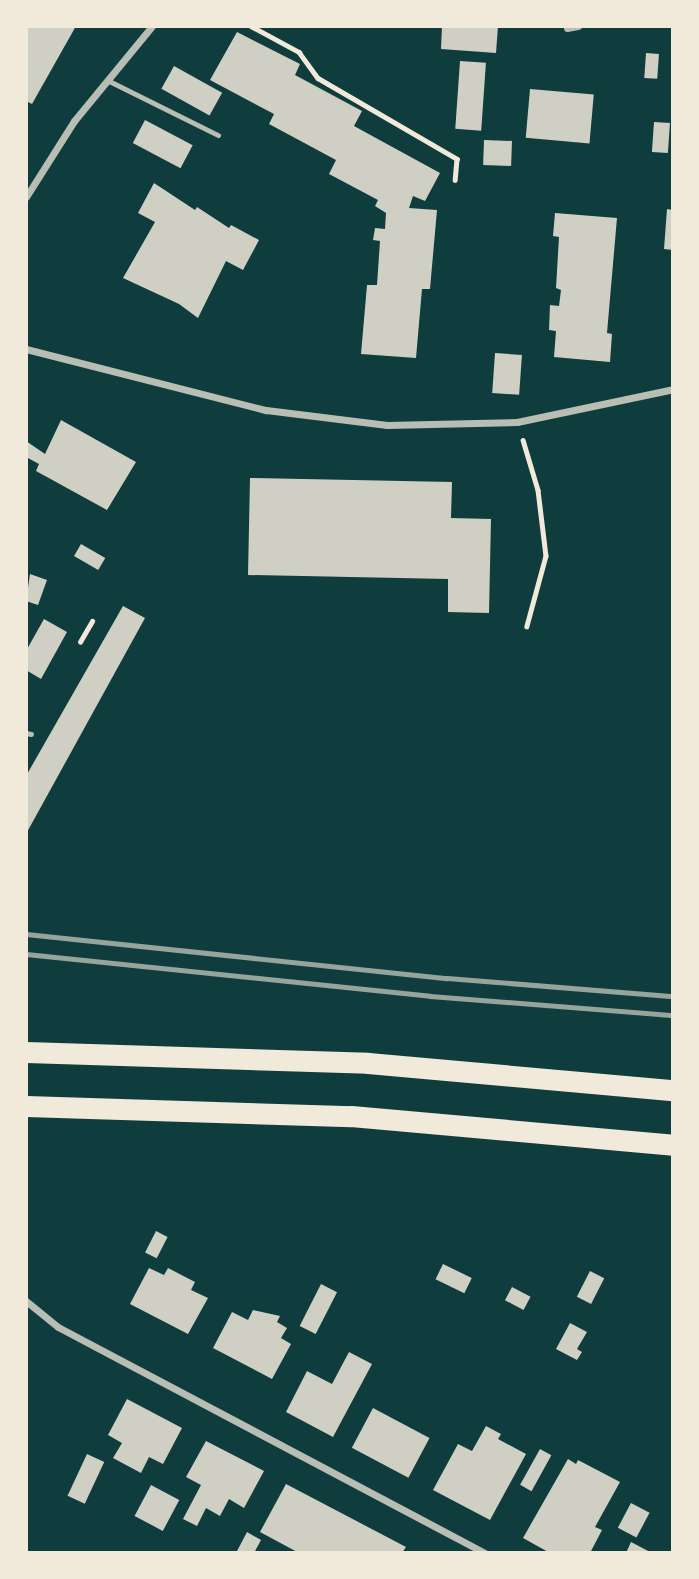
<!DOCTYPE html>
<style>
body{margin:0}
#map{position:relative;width:699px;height:1579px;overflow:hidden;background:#0f3d3e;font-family:"Titillium Web",sans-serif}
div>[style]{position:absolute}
.building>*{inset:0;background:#cfcfc3;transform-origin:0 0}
.path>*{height:4.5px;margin:-2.25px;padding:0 2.25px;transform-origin:2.25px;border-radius:2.25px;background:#f1e9da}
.service>*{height:5px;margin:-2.5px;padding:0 2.5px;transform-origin:2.5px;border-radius:2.5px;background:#b8beb3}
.minor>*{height:7px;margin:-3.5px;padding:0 3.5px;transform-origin:3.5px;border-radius:3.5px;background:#b8beb3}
.motorway>*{height:21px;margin:-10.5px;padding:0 10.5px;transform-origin:10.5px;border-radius:10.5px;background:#f1e9da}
.rail>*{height:5px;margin:-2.5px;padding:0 2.5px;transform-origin:2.5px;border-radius:2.5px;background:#97a49c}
span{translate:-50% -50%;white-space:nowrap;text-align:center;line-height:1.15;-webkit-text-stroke:5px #f1e9da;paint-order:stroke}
.frame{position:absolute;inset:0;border:28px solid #f1e9da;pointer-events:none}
</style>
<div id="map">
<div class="building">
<i style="clip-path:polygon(28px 26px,76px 26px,32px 104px,26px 101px)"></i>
<i style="clip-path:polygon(442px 26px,498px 26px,496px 53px,441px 49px)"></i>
<i style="clip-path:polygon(237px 32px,300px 64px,295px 75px,362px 111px,354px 126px,440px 173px,425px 201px,413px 196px,409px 208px,437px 210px,430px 289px,422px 289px,416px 358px,361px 354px,367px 285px,377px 285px,380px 241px,373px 240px,375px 228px,385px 229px,386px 213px,375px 206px,378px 200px,329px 174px,336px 160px,269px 124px,274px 114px,210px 80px)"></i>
<i style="left:646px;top:53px;width:13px;height:25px;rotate:4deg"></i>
<i style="left:460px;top:61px;width:26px;height:68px;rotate:4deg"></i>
<i style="left:174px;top:66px;width:55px;height:26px;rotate:29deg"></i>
<i style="left:530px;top:89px;width:64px;height:49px;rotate:5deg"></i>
<i style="left:145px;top:120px;width:54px;height:26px;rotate:28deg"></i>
<i style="left:654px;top:122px;width:16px;height:30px;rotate:4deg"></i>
<i style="left:484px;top:140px;width:28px;height:25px;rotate:2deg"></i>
<i style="clip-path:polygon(154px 183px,195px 210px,197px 207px,229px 228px,231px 225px,259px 240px,243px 270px,226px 261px,198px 318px,179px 304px,123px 278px,155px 222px,138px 213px)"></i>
<i style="clip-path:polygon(667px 209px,673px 210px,673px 250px,664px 249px)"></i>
<i style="clip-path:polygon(555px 213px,617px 218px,607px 333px,612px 334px,610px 362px,554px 357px,556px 331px,549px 330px,550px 305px,559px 306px,561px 290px,556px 288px,559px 237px,553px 236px)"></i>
<i style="left:495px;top:353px;width:27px;height:40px;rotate:4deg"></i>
<i style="clip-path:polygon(61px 420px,136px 462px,107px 510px,36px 471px,39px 464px,26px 457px,26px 441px,45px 454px)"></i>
<i style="clip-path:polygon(250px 478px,452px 482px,451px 518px,491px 519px,489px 613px,448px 612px,448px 579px,248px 575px)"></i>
<i style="left:81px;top:544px;width:28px;height:14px;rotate:30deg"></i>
<i style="clip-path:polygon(30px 574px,47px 580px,38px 605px,26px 601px)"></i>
<i style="clip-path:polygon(123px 606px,145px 618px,26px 834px,26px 776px)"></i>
<i style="clip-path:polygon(44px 619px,67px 632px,41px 679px,26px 670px,26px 651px)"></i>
<i style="left:156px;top:1231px;width:13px;height:24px;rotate:27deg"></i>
<i style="left:443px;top:1264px;width:32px;height:17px;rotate:26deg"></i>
<i style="clip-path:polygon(149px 1268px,164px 1275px,168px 1268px,195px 1282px,191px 1290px,208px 1298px,188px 1334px,130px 1304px)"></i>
<i style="left:590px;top:1271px;width:16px;height:29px;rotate:27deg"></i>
<i style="left:321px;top:1284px;width:18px;height:47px;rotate:27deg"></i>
<i style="left:512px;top:1287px;width:21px;height:15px;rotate:28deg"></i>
<i style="clip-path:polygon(253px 1310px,280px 1316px,277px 1322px,287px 1328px,281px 1338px,291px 1344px,272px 1379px,213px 1348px,232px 1312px,248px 1320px)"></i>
<i style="clip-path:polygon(570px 1323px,587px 1332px,577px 1349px,582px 1352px,577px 1360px,556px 1349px)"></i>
<i style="clip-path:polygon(349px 1352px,372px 1364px,333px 1437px,286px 1412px,307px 1371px,332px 1384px)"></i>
<i style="clip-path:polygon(127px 1399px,182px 1428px,163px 1464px,149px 1457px,141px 1473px,113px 1458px,122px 1443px,108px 1435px)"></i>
<i style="left:373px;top:1408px;width:64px;height:45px;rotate:28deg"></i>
<i style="clip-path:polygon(486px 1426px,501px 1434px,498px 1439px,526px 1454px,490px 1520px,433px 1490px,458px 1444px,472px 1451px)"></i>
<i style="clip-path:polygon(206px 1441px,264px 1471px,244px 1508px,229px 1499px,220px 1516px,206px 1508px,197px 1526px,183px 1519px,201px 1485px,186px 1477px)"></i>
<i style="left:540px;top:1449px;width:13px;height:41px;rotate:29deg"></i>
<i style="left:87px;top:1454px;width:19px;height:46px;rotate:25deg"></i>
<i style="clip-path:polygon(568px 1459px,576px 1464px,578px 1460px,620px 1482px,595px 1527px,602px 1530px,590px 1553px,550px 1553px,523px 1538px)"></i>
<i style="clip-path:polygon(286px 1484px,406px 1547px,402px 1553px,299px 1553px,260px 1532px)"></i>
<i style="left:151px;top:1485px;width:32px;height:35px;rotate:28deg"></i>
<i style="left:631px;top:1503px;width:21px;height:28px;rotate:28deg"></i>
<i style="clip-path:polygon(247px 1532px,261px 1540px,254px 1553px,236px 1553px)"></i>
<i style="clip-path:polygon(631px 1542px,652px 1553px,626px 1553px)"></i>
</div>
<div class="path">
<i style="left:251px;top:26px;width:55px;rotate:28.4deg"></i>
<i style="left:299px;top:52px;width:32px;rotate:54deg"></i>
<i style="left:318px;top:78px;width:161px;rotate:30.2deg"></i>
<i style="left:457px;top:159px;width:21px;rotate:95deg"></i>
<i style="left:523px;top:440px;width:52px;rotate:73.3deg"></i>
<i style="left:538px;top:490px;width:66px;rotate:83.1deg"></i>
<i style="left:546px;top:556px;width:73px;rotate:105.2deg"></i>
<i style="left:80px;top:642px;width:24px;rotate:-60deg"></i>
</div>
<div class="service">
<i style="left:107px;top:80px;width:124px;rotate:26.4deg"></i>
<i style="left:26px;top:733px;width:5px;rotate:11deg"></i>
</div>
<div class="minor">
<i style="left:567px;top:28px;width:11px;rotate:-10deg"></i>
<i style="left:26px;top:197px;width:90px;rotate:-57.7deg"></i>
<i style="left:74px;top:121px;width:123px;rotate:-50.6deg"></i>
<i style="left:26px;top:349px;width:248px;rotate:14.3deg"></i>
<i style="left:266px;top:410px;width:122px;rotate:7.1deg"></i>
<i style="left:387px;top:425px;width:130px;rotate:-1.3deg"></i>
<i style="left:517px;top:422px;width:159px;rotate:-11.9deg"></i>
<i style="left:26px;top:1301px;width:41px;rotate:39.1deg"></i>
<i style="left:58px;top:1327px;width:483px;rotate:27.9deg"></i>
</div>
<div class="motorway">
<i style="left:26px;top:1052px;width:342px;rotate:1.8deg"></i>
<i style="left:368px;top:1063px;width:306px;rotate:5.1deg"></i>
<i style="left:26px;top:1106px;width:325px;rotate:1.8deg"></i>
<i style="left:351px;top:1116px;width:323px;rotate:5.1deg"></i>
</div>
<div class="rail">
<i style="left:26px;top:934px;width:423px;rotate:6deg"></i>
<i style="left:447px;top:978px;width:227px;rotate:4.6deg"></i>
<i style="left:26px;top:954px;width:406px;rotate:5.9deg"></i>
<i style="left:430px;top:996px;width:244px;rotate:4.5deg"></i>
</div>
<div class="frame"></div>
</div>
